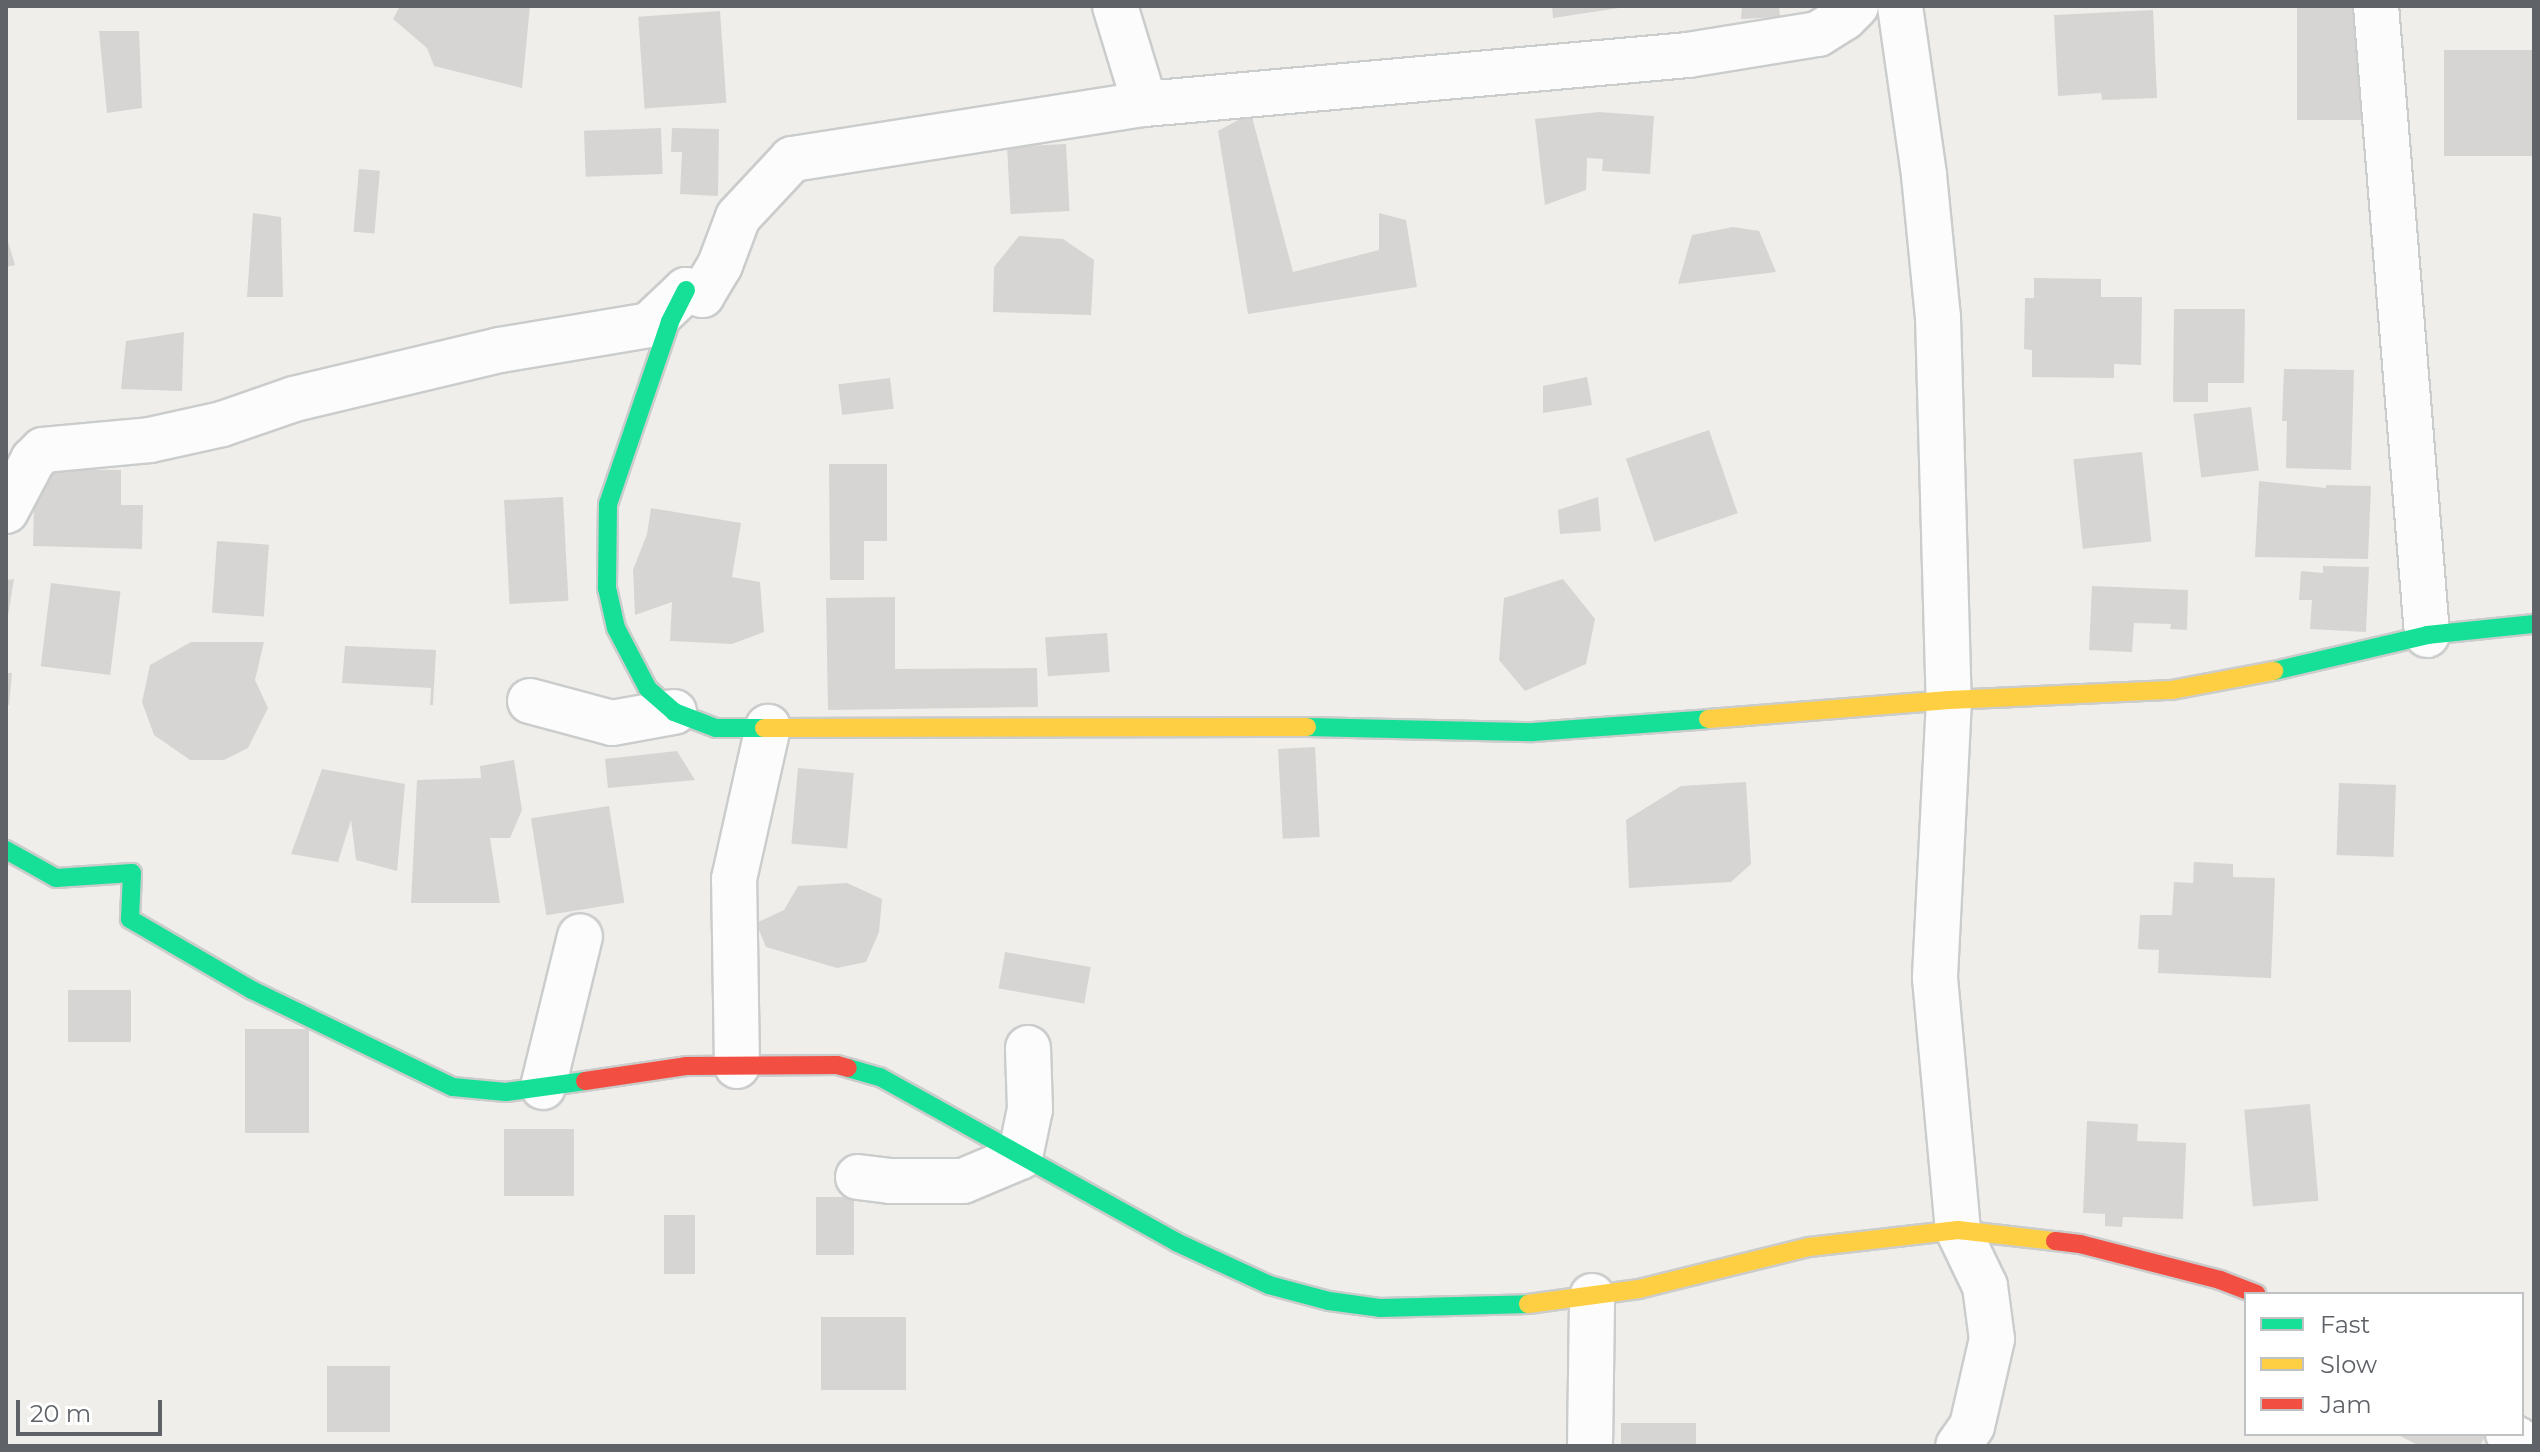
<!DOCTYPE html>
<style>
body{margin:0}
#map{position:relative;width:2540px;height:1452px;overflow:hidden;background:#efeeea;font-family:Montserrat,sans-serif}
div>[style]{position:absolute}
.building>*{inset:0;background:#d6d5d3;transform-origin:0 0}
.roads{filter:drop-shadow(2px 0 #cbcccc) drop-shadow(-2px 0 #cbcccc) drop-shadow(0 2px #cbcccc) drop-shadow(0 -2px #cbcccc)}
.street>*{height:44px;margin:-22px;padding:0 22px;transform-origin:22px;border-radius:22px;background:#fdfcfc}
.fast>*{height:18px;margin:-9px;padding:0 9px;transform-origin:9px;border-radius:9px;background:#16e098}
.slow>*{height:18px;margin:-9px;padding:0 9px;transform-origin:9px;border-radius:9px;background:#ffcf43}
.jam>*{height:18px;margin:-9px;padding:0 9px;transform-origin:9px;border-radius:9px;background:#f24e42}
span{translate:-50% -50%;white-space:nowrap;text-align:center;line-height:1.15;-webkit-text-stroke:7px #fff;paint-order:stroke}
.frame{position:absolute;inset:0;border:8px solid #5f6368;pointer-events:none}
.legend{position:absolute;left:2244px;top:1292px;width:280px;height:144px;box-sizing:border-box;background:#fff;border:2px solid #bfc1c3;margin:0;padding:10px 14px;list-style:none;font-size:24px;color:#5f6368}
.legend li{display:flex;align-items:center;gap:16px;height:40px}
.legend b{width:40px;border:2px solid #bfc1c3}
.scale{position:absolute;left:16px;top:1400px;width:146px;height:36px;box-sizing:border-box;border:4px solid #5f6368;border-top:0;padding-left:10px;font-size:24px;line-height:28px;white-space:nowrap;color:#5f6368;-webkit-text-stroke:6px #fff;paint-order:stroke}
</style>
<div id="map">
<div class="building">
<i style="clip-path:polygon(400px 6px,530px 6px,522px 88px,434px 66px,427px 48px,393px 19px)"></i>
<i style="clip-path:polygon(1552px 6px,1618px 6px,1619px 8px,1553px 18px)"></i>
<i style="clip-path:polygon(1742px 6px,1779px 6px,1780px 17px,1741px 19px)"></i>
<i style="left:2297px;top:6px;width:64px;height:114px"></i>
<i style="clip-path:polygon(2153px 10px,2157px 98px,2102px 100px,2101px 93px,2058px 96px,2054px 15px)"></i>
<i style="left:720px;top:11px;width:92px;height:82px;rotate:86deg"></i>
<i style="clip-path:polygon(99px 31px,139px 31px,142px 108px,107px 113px)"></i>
<i style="left:2534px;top:50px;width:106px;height:90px;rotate:90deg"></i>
<i style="clip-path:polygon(1599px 112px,1654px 116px,1650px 174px,1602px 171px,1603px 159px,1587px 158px,1586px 190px,1545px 205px,1535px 119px)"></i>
<i style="clip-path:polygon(1251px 113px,1293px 272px,1379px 250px,1379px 213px,1406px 220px,1417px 287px,1248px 314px,1218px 131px)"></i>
<i style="left:661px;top:128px;width:46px;height:77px;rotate:88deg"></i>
<i style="clip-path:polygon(672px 128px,719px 129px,718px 196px,680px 194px,682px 152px,671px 152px)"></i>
<i style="left:1066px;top:144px;width:67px;height:59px;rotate:87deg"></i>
<i style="left:359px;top:169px;width:21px;height:63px;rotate:5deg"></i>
<i style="clip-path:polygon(253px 213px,281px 217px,283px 297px,247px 297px)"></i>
<i style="clip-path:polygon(1733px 227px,1759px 231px,1776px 272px,1678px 284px,1692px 235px)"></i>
<i style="clip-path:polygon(6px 235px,15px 265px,6px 267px)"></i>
<i style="clip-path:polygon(1019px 236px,1063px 239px,1094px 260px,1091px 315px,993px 312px,994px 267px)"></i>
<i style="clip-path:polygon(2034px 278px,2101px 279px,2101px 297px,2142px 297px,2141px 365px,2114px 364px,2114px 378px,2032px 377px,2032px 350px,2024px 349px,2025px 298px,2034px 298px)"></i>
<i style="clip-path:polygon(2174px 309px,2245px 309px,2244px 383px,2208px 383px,2208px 402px,2173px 402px)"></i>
<i style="clip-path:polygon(184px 332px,182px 391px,121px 389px,126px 341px)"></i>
<i style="clip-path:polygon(2284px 369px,2354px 370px,2351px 470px,2286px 468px,2287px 421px,2282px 421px)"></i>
<i style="clip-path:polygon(1587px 377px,1592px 405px,1543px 413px,1543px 386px)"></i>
<i style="left:890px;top:378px;width:31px;height:52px;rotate:83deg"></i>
<i style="left:2251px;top:407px;width:64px;height:58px;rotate:83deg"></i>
<i style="left:1709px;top:430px;width:88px;height:88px;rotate:71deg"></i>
<i style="left:2142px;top:452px;width:90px;height:69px;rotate:84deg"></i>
<i style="clip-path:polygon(829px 464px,887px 464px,887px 541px,864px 541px,864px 580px,830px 580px)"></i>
<i style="clip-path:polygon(51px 469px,121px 470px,121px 505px,143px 505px,142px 549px,33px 546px,34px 501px)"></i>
<i style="clip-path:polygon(2259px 481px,2326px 488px,2326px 485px,2371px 486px,2368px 559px,2255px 557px)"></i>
<i style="left:563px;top:497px;width:104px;height:59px;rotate:87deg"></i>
<i style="clip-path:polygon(1598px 497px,1601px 531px,1560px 534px,1558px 510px)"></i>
<i style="clip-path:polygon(651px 508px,741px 523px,732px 577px,760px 582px,764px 632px,732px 644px,670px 641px,672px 602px,635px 615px,633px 570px,647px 534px)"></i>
<i style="left:217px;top:541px;width:52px;height:72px;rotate:4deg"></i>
<i style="clip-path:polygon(2323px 566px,2369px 567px,2366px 632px,2310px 629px,2312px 600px,2299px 600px,2301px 571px,2323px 573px)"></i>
<i style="clip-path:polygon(14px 579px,8px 616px,6px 616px,6px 580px)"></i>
<i style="clip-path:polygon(1563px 579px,1595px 619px,1586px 664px,1525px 691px,1499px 660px,1504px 598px)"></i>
<i style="left:51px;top:583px;width:70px;height:84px;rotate:7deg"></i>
<i style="clip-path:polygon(2092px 586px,2188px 590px,2187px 630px,2170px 629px,2171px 624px,2134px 623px,2132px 652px,2089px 650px)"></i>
<i style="clip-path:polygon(895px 597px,895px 669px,1037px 668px,1038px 707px,828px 710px,826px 598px)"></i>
<i style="left:1107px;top:633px;width:39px;height:62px;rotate:86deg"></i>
<i style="clip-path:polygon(191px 642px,264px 642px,255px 680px,268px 708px,248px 748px,224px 760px,190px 760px,154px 735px,142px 702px,150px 665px)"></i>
<i style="clip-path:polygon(345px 646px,436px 650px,433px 705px,430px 705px,431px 688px,342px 683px)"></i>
<i style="clip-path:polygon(6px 673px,12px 673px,9px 705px,6px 705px)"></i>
<i style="left:1315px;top:747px;width:90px;height:37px;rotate:87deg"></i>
<i style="clip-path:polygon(677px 751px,695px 780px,608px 788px,605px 759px)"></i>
<i style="clip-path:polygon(514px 760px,522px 810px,510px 838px,490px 838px,500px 903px,411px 903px,417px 780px,481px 778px,480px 766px)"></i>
<i style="left:798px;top:768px;width:56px;height:76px;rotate:5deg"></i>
<i style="clip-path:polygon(322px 769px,405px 784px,397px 871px,356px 860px,351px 820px,338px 862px,291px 854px)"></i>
<i style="clip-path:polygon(1746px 782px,1751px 864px,1731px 882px,1629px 888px,1626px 820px,1681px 786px)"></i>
<i style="left:2339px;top:783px;width:57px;height:72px;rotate:2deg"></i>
<i style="left:609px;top:806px;width:98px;height:79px;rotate:81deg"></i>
<i style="clip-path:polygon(2194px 862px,2233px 864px,2233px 877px,2275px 878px,2271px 978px,2158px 973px,2159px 950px,2138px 949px,2140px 915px,2172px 915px,2174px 882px,2193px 883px)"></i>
<i style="clip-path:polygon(847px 883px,882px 899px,879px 932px,866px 962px,837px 968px,766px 947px,756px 923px,784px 910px,798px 886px)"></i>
<i style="left:1005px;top:952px;width:87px;height:37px;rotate:10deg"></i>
<i style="left:68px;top:990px;width:63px;height:52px"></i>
<i style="left:245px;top:1029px;width:64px;height:104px"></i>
<i style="left:2310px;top:1104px;width:97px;height:66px;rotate:85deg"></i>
<i style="clip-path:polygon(2087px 1121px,2138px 1124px,2137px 1141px,2186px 1143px,2183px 1219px,2123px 1217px,2122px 1227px,2105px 1226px,2105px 1214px,2083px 1213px)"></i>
<i style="left:504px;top:1129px;width:70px;height:67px"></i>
<i style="left:816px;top:1197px;width:38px;height:58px"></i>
<i style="left:664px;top:1215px;width:31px;height:59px"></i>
<i style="left:821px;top:1317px;width:85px;height:73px"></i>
<i style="left:327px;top:1366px;width:63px;height:66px"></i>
<i style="left:1621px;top:1423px;width:75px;height:23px"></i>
<i style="clip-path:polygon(2396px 1434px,2486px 1434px,2480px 1446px,2420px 1446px)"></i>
</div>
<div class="roads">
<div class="street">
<i style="left:1115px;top:6px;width:102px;rotate:73deg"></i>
<i style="left:1900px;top:6px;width:171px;rotate:81.9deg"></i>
<i style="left:1924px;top:175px;width:143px;rotate:84.4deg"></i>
<i style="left:1938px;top:317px;width:383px;rotate:88.4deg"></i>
<i style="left:1949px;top:700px;width:278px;rotate:92.9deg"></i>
<i style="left:1935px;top:978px;width:253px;rotate:84.8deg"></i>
<i style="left:1958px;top:1230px;width:62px;rotate:64.3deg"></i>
<i style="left:1985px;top:1286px;width:53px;rotate:82.5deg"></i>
<i style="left:1992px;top:1339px;width:89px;rotate:102.9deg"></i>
<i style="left:1972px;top:1426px;width:24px;rotate:125deg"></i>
<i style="left:2376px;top:6px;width:631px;rotate:85.36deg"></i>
<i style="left:6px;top:511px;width:58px;rotate:-62.1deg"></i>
<i style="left:33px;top:460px;width:14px;rotate:-45deg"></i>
<i style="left:43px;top:450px;width:107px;rotate:-5.3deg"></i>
<i style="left:150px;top:440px;width:74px;rotate:-12.5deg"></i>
<i style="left:222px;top:424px;width:76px;rotate:-19.1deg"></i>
<i style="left:294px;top:399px;width:212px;rotate:-13.4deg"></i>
<i style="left:500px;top:350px;width:151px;rotate:-9.5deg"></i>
<i style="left:649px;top:325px;width:51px;rotate:-43.4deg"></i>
<i style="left:686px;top:290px;width:17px;rotate:17deg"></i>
<i style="left:702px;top:295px;width:35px;rotate:-59deg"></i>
<i style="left:720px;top:265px;width:51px;rotate:-69.4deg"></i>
<i style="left:738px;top:217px;width:79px;rotate:-47deg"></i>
<i style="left:792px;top:159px;width:357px;rotate:-8.9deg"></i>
<i style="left:1145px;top:104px;width:545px;rotate:-5.16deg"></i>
<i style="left:1688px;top:55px;width:132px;rotate:-9.2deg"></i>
<i style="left:1818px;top:34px;width:31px;rotate:-32deg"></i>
<i style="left:1844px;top:18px;width:17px;rotate:-45deg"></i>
<i style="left:530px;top:701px;width:85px;rotate:15deg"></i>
<i style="left:612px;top:723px;width:63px;rotate:-10.1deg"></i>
<i style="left:737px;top:1066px;width:187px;rotate:-90.9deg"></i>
<i style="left:734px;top:879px;width:156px;rotate:-77.4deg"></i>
<i style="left:543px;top:1087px;width:155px;rotate:-76.2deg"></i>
<i style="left:858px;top:1177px;width:31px;rotate:7deg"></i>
<i style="left:889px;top:1181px;width:74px"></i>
<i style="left:963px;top:1181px;width:62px;rotate:-22.8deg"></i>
<i style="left:1020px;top:1157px;width:49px;rotate:-78.2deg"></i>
<i style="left:1030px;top:1109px;width:61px;rotate:-91.9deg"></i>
<i style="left:2508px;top:1434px;width:24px;rotate:30deg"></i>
<i style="left:1590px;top:1446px;width:150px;rotate:-89.2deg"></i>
</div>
<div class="fast">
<i style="left:686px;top:290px;width:36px;rotate:117deg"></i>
<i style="left:670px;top:322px;width:192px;rotate:108.8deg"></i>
<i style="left:608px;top:504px;width:84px;rotate:90.7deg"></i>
<i style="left:607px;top:588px;width:41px;rotate:77.3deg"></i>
<i style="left:616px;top:628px;width:69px;rotate:62.3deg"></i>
<i style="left:648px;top:689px;width:35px;rotate:41deg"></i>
<i style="left:674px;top:712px;width:45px;rotate:20.9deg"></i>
<i style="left:716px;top:728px;width:48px"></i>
<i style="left:2274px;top:671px;width:157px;rotate:-13.2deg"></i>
<i style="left:2427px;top:635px;width:108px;rotate:-5.9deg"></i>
<i style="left:1307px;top:727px;width:226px;rotate:1.3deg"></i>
<i style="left:1533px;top:732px;width:175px;rotate:-4.2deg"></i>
<i style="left:6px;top:850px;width:57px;rotate:29.2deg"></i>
<i style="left:56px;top:878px;width:76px;rotate:-3.8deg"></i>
<i style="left:132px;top:873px;width:46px;rotate:92.5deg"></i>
<i style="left:130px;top:919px;width:141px;rotate:30.2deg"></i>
<i style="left:252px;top:990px;width:223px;rotate:25.8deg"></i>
<i style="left:453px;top:1087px;width:53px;rotate:5.4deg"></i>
<i style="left:506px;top:1092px;width:80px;rotate:-7.9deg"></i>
<i style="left:848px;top:1068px;width:33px;rotate:16deg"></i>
<i style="left:880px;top:1077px;width:339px;rotate:29.1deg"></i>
<i style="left:1176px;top:1242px;width:102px;rotate:24.8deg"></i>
<i style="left:1269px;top:1285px;width:62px;rotate:14.9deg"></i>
<i style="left:1329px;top:1301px;width:51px;rotate:7.8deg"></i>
<i style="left:1380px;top:1308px;width:148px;rotate:-1.5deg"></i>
</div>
<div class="slow">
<i style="left:1708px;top:719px;width:242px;rotate:-4.5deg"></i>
<i style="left:1949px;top:700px;width:223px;rotate:-2.6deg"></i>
<i style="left:2172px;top:690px;width:104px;rotate:-10.6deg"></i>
<i style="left:764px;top:728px;width:543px;rotate:-0.11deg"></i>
<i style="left:1528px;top:1304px;width:112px;rotate:-7.7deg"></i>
<i style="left:1639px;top:1289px;width:175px;rotate:-13.9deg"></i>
<i style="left:1809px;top:1247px;width:150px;rotate:-6.5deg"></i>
<i style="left:1958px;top:1230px;width:98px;rotate:6.5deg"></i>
</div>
<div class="jam">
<i style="left:585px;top:1081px;width:102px;rotate:-8.4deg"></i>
<i style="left:686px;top:1066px;width:151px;rotate:-0.4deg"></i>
<i style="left:837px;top:1065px;width:11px;rotate:15deg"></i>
<i style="left:2055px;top:1241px;width:25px;rotate:7deg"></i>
<i style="left:2080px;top:1244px;width:145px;rotate:14.4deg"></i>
<i style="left:2220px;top:1280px;width:39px;rotate:21deg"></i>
</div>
</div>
<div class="frame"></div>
<ul class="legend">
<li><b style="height:10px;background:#16e098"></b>Fast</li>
<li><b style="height:10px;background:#ffcf43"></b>Slow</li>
<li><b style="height:10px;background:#f24e42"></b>Jam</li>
</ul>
<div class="scale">20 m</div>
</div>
